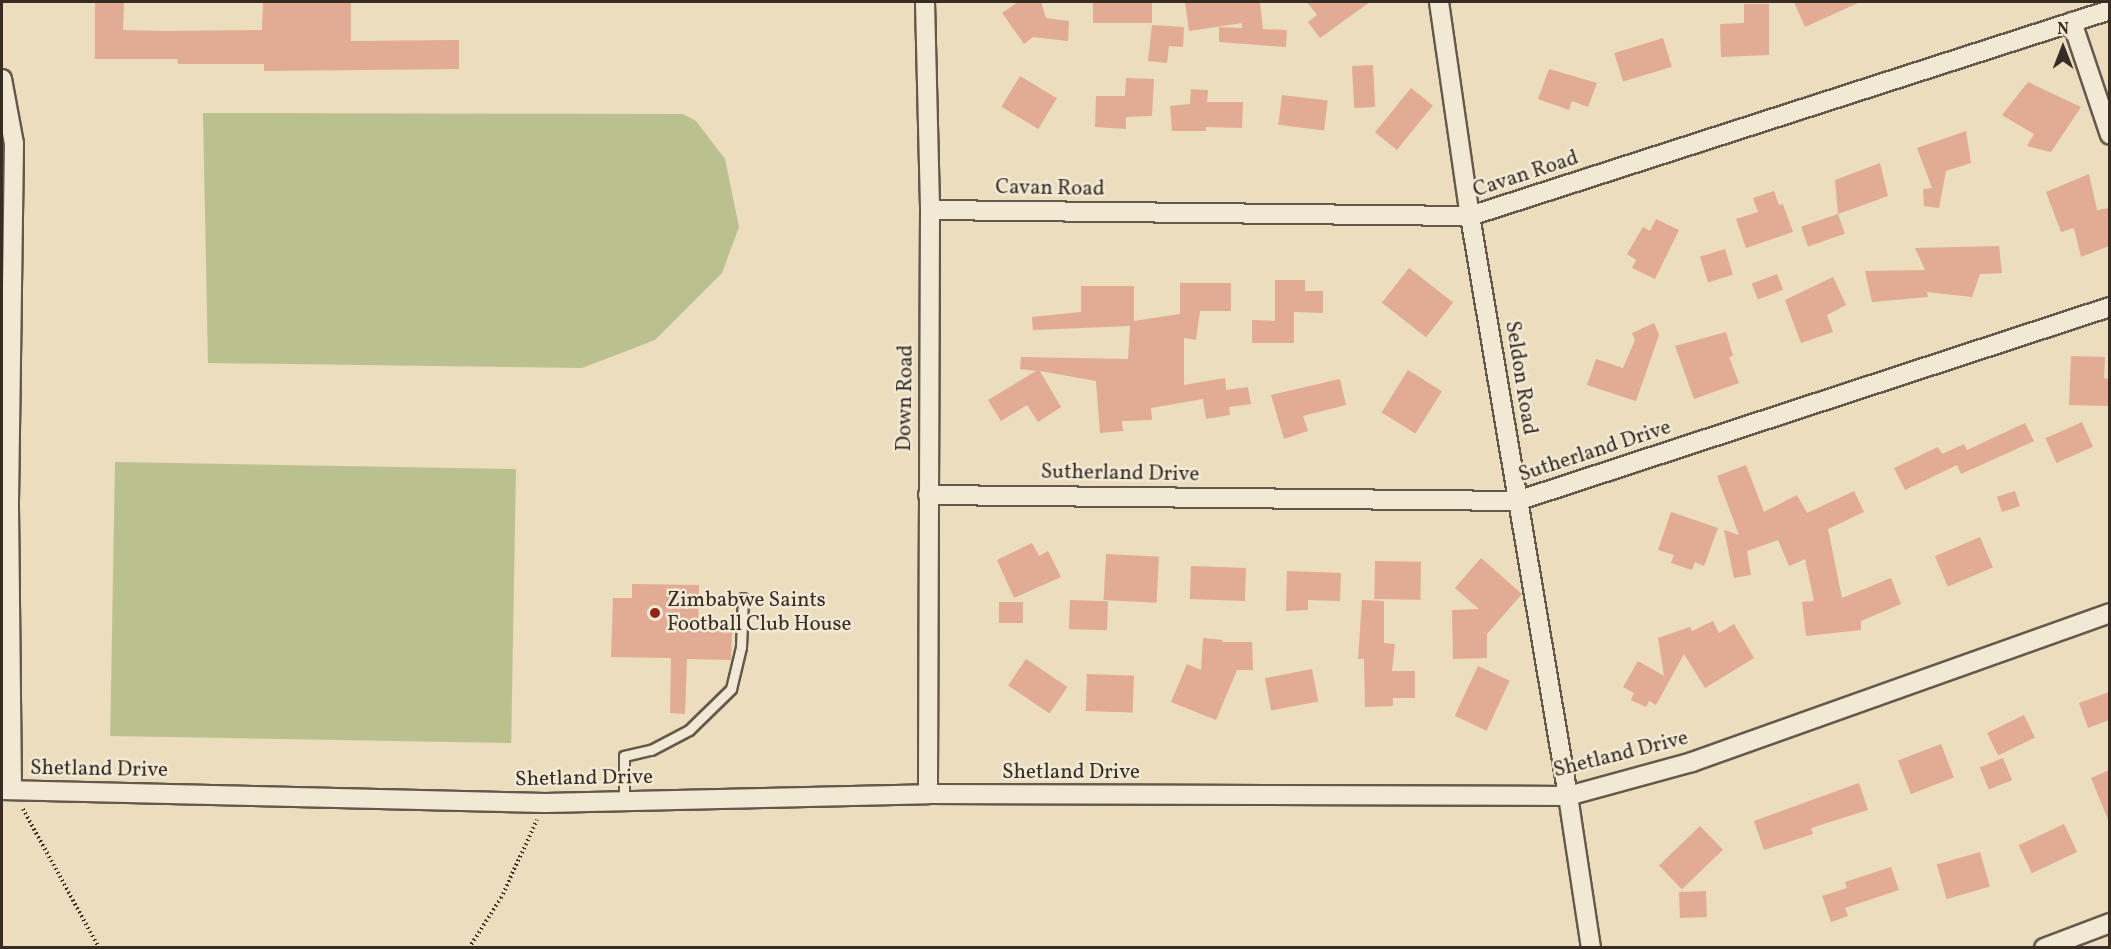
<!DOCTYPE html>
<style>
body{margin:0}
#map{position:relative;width:2111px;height:949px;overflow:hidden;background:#ebddbe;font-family:Vollkorn,serif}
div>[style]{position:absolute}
.green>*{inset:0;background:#bbc08f;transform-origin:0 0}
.building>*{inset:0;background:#e1ab94;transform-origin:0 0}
.path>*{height:4px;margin-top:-2px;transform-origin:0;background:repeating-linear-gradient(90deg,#382d25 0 1.5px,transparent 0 4.5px)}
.roads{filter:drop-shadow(2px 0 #65594b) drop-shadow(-2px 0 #65594b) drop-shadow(0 2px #65594b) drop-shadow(0 -2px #65594b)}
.lane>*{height:9px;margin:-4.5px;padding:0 4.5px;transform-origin:4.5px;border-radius:4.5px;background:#f2e9d5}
.street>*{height:18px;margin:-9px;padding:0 9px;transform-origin:9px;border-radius:9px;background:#f2e9d5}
.dots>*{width:16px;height:16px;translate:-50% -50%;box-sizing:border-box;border:3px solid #f2e9d5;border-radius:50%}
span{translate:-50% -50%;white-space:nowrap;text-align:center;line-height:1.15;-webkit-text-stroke:5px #f2e9d5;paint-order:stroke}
.street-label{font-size:21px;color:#382d25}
.poi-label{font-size:21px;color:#382d25}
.left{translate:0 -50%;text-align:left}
.frame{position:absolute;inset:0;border:3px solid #382d25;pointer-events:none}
.north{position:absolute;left:2033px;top:18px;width:60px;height:60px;-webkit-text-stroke:4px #f2e9d5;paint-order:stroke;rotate:0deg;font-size:16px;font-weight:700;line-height:24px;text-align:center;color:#382d25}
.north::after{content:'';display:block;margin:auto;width:21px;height:27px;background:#382d25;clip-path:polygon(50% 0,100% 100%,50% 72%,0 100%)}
</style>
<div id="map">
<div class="green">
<i style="clip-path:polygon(203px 113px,683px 114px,696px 121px,725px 159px,739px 227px,722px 273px,655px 340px,582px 368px,208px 363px)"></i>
<i style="left:115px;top:462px;width:401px;height:274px;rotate:1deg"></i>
</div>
<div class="building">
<i style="clip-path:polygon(95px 2px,124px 2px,123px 30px,163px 31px,262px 30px,263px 2px,351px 2px,351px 41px,459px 40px,459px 69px,264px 71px,264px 64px,178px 64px,177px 59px,95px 59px)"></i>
<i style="clip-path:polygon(1018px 2px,1041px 2px,1046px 18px,1069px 21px,1068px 41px,1033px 37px,1024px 44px,1002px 13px)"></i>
<i style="left:1093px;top:2px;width:59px;height:21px"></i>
<i style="clip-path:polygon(1185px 2px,1260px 2px,1263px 29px,1287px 30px,1286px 47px,1219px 42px,1219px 27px,1242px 28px,1242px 23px,1189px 31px)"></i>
<i style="clip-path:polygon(1307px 2px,1370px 2px,1320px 38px,1308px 22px,1317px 15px)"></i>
<i style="clip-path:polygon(1794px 2px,1860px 2px,1805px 27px)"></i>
<i style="clip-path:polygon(1744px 4px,1769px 4px,1769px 55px,1721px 57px,1720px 24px,1744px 23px)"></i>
<i style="clip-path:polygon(1152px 25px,1184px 27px,1183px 47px,1169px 46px,1167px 63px,1148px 61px)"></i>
<i style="left:1663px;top:38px;width:30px;height:51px;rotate:73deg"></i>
<i style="left:1373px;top:65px;width:42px;height:21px;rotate:87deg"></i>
<i style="clip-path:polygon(1549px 69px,1597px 83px,1588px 107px,1572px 101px,1569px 110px,1538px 99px)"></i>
<i style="left:1020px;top:76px;width:43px;height:36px;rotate:31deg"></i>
<i style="clip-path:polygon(1126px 78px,1154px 79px,1152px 116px,1126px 117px,1126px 129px,1095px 127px,1096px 96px,1125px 96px)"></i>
<i style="clip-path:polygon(2028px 82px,2081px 107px,2051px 152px,2027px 146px,2034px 134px,2002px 115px)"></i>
<i style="left:1411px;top:88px;width:28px;height:57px;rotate:39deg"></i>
<i style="clip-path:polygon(1191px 89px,1208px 90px,1207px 102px,1243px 102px,1242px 128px,1206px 127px,1206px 131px,1172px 131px,1170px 106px,1190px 104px)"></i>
<i style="left:1282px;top:95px;width:46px;height:30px;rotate:7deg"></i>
<i style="clip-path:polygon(1966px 131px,1971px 163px,1946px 171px,1939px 208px,1924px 206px,1923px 189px,1932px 188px,1917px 148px)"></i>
<i style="clip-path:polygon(1880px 163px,1888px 196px,1838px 214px,1835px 180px)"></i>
<i style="clip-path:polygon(2089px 174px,2097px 210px,2109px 208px,2109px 246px,2081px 257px,2074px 228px,2061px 232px,2046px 192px)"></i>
<i style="clip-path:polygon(1774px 191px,1779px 205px,1783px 204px,1793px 232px,1746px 248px,1736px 219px,1758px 212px,1753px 198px)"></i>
<i style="left:1838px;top:214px;width:21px;height:39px;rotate:71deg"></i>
<i style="clip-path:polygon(1656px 219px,1679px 230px,1655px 279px,1632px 268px,1636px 260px,1627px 254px,1643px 227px,1650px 231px)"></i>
<i style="clip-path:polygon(1999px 246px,2002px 273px,1980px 274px,1972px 297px,1927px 292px,1928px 297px,1872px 302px,1865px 271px,1925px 270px,1915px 248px)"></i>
<i style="left:1725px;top:249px;width:27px;height:26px;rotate:73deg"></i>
<i style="left:1409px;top:268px;width:56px;height:44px;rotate:38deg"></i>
<i style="left:1777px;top:274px;width:17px;height:27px;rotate:69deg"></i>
<i style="clip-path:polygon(1833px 277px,1846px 305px,1827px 315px,1833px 332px,1801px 343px,1785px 300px)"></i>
<i style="clip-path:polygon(1275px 280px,1305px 280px,1305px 291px,1323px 291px,1323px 313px,1294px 312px,1294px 343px,1252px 343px,1252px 320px,1275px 321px)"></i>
<i style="clip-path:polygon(1180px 283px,1231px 283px,1231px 311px,1200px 311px,1196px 340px,1184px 338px,1184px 385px,1225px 378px,1226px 390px,1248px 387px,1251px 404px,1229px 407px,1230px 415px,1206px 419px,1203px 399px,1151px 408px,1152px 420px,1122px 421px,1123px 431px,1100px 433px,1096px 381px,1040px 371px,1061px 407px,1038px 422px,1027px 405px,1001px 421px,988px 400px,1036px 371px,1020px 369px,1021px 357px,1128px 359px,1130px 326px,1033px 330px,1032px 317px,1081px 312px,1081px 286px,1134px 286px,1134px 321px,1180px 314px)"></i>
<i style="clip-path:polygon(1654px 323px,1659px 335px,1636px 401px,1587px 385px,1596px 359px,1623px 368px,1635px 340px,1632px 333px)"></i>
<i style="clip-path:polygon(1726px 332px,1733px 356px,1729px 357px,1739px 383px,1694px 399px,1675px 346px)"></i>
<i style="clip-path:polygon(2071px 356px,2105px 357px,2104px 378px,2109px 379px,2109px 406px,2069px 405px)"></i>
<i style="left:1408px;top:370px;width:40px;height:50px;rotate:32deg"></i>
<i style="clip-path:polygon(1340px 379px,1346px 405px,1303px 416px,1308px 431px,1284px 439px,1271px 395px)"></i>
<i style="left:2082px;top:422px;width:27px;height:40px;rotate:66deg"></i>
<i style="clip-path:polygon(2025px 423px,2034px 441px,1961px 474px,1957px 465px,1905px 490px,1894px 468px,1938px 447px,1942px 454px,1964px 444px,1967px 450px)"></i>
<i style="clip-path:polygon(1746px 465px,1764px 512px,1797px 495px,1807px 513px,1854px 491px,1864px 512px,1828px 529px,1842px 598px,1891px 578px,1901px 604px,1861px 621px,1861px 630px,1806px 636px,1802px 602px,1814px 601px,1805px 559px,1789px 566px,1778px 540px,1747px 551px,1751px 575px,1734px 578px,1724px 530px,1739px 535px,1717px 476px)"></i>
<i style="left:2015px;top:491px;width:16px;height:19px;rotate:72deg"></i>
<i style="clip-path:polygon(1671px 512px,1718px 528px,1704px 566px,1695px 562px,1692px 570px,1671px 563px,1674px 555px,1658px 550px)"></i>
<i style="left:1980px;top:537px;width:33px;height:49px;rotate:67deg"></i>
<i style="clip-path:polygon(1032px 543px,1039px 556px,1048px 551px,1061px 577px,1014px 598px,997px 560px)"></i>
<i style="left:1106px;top:554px;width:53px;height:46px;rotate:3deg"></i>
<i style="clip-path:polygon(1481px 558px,1522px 594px,1487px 634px,1487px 658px,1453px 659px,1452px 610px,1479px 609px,1455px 588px)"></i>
<i style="left:1375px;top:561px;width:46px;height:38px;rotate:1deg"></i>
<i style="left:1191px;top:566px;width:55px;height:33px;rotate:2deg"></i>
<i style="clip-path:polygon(1287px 571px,1341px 573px,1340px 601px,1308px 600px,1308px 610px,1286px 611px)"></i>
<i style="clip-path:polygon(632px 584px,699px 585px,698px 629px,732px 630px,731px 660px,687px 659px,685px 714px,670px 713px,671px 658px,611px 657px,613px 598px,632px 598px)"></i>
<i style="left:1070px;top:600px;width:38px;height:29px;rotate:2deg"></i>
<i style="clip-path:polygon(1362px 600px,1384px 601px,1384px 643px,1395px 644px,1392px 671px,1415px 671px,1415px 698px,1393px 698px,1393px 706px,1365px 707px,1364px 659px,1358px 659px)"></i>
<i style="left:999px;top:602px;width:24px;height:21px"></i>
<i style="clip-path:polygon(1713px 621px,1719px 633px,1734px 624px,1754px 658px,1705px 688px,1684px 654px,1656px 705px,1649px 701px,1646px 707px,1631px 700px,1634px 693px,1623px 687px,1638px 661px,1664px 676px,1658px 638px,1690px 627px,1692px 631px)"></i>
<i style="clip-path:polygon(1203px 638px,1223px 640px,1222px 642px,1252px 642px,1253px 670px,1237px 670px,1216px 720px,1171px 702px,1187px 664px,1201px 670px)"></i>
<i style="left:1026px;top:659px;width:50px;height:32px;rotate:34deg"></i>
<i style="left:1478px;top:666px;width:35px;height:55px;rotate:25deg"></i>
<i style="left:1312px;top:669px;width:33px;height:48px;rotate:79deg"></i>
<i style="left:1087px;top:674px;width:47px;height:37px;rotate:2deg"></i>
<i style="clip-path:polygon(2109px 692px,2109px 720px,2088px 728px,2079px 703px)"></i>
<i style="left:2024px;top:715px;width:25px;height:41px;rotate:64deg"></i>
<i style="left:1941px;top:744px;width:36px;height:46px;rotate:69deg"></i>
<i style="left:2003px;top:758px;width:24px;height:25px;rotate:68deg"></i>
<i style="clip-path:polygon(2109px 770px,2109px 822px,2091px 778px)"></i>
<i style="clip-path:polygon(1859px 783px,1868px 810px,1811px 828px,1813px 834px,1764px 850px,1754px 821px)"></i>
<i style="left:2064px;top:824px;width:31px;height:50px;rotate:65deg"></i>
<i style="left:1700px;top:826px;width:33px;height:57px;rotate:46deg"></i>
<i style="left:1980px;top:852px;width:36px;height:45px;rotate:74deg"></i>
<i style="clip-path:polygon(1891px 867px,1899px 890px,1845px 908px,1848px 916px,1831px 922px,1822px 896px,1847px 888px,1845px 882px)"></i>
<i style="left:1706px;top:891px;width:26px;height:27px;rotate:88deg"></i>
</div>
<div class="path">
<i style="left:23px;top:809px;width:158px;rotate:61.3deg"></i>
<i style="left:469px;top:948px;width:59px;rotate:-57.4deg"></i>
<i style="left:501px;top:898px;width:86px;rotate:-65.2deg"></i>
</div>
<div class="roads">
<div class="lane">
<i style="left:624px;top:801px;width:45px;rotate:-90deg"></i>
<i style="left:624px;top:756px;width:28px;rotate:-13deg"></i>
<i style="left:651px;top:750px;width:43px;rotate:-27.8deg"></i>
<i style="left:689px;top:730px;width:59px;rotate:-44.3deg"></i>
<i style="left:731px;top:689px;width:43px;rotate:-76.6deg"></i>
<i style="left:741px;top:647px;width:49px;rotate:-87.7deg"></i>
</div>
<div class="street">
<i style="left:925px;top:2px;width:208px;rotate:88.6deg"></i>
<i style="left:930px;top:210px;width:584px;rotate:90.2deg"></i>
<i style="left:1439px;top:2px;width:216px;rotate:81.8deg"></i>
<i style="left:1470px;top:216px;width:588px;rotate:80.41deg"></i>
<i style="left:1568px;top:796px;width:154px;rotate:81.4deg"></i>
<i style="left:2072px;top:22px;width:119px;rotate:71.4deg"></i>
<i style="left:2px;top:79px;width:66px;rotate:79.5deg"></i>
<i style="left:14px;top:144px;width:363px;rotate:90.8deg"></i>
<i style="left:9px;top:507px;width:283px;rotate:89.4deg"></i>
<i style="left:930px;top:210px;width:540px;rotate:0.64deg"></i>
<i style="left:1470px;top:216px;width:672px;rotate:-17.84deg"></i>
<i style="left:928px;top:495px;width:589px;rotate:0.58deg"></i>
<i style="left:1517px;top:501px;width:624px;rotate:-18.12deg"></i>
<i style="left:2px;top:790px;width:543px;rotate:1.37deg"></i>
<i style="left:545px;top:803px;width:383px;rotate:-1.3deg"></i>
<i style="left:928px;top:794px;width:640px;rotate:0.18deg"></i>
<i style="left:1568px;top:796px;width:129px;rotate:-15.3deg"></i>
<i style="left:1692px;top:762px;width:444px;rotate:-19.6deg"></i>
<i style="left:2044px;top:948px;width:71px;rotate:-20.7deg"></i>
</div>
</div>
<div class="dots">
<i style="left:655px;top:613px;background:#8f2418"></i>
</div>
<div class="street-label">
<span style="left:1526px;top:175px;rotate:-18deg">Cavan Road</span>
<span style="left:1050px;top:189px;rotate:1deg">Cavan Road</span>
<span style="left:1520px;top:378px;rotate:81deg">Seldon Road</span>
<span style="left:906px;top:398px;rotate:-89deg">Down Road</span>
<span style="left:1595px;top:452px;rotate:-18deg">Sutherland Drive</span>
<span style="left:1120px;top:474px;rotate:1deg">Sutherland Drive</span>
<span style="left:1621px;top:755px;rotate:-14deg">Shetland Drive</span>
<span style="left:99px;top:770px;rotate:1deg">Shetland Drive</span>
<span style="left:1071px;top:773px">Shetland Drive</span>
<span style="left:584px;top:779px;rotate:-1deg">Shetland Drive</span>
</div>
<div class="poi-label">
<span class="left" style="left:667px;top:613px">Zimbabwe Saints<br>Football Club House</span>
</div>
<div class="frame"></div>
<div class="north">N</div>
</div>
